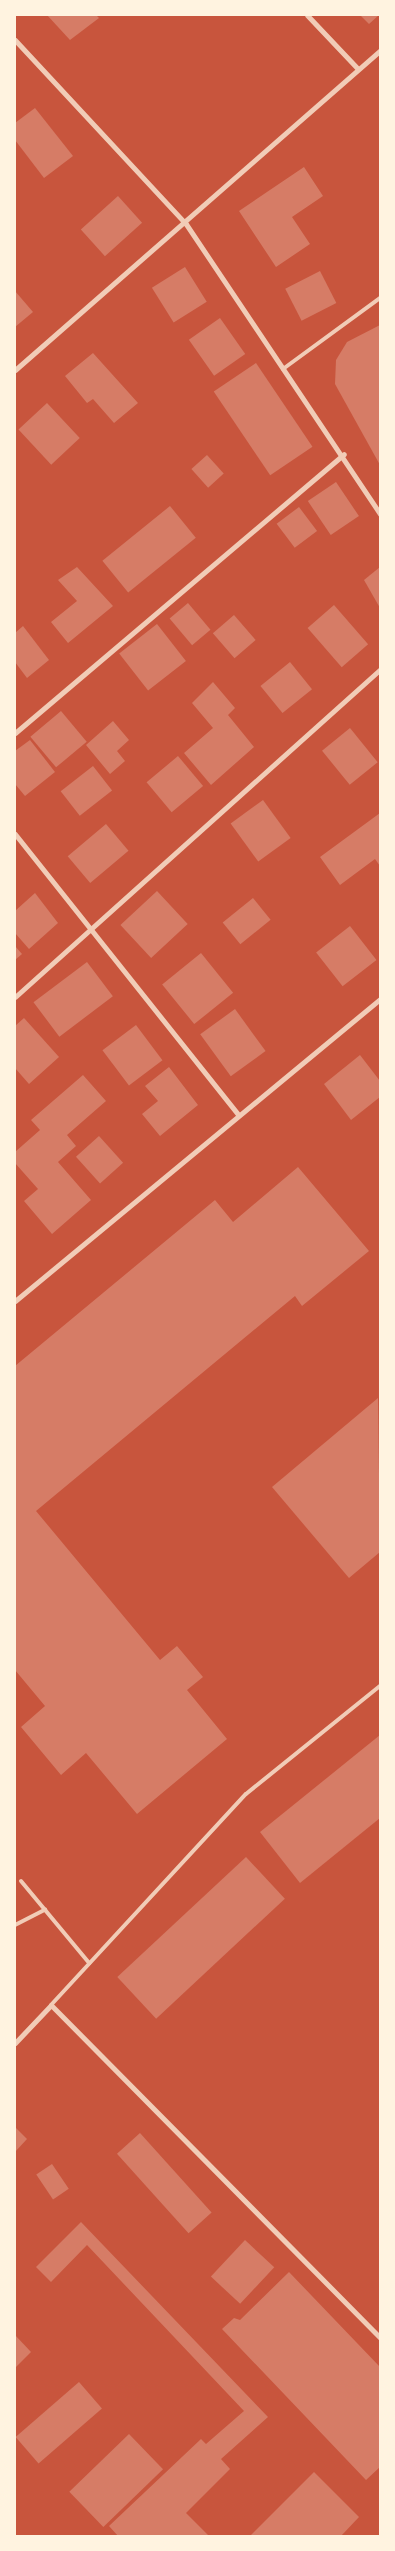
<!DOCTYPE html>
<style>
body{margin:0}
#map{position:relative;width:395px;height:2551px;overflow:hidden;background:#c8553d;font-family:"PT Sans",sans-serif}
div>[style]{position:absolute}
.building>*{inset:0;background:#d67c66;transform-origin:0 0}
.service>*{height:4px;margin:-2px;padding:0 2px;transform-origin:2px;border-radius:2px;background:#f1ccb7}
.minor>*{height:5px;margin:-2.5px;padding:0 2.5px;transform-origin:2.5px;border-radius:2.5px;background:#f1ccb7}
span{translate:-50% -50%;white-space:nowrap;text-align:center;line-height:1.15;-webkit-text-stroke:5px #fff3e0;paint-order:stroke}
.frame{position:absolute;inset:0;border:16px solid #fff3e0;pointer-events:none}
</style>
<div id="map">
<div class="building">
<i style="clip-path:polygon(47px 15px,96px 15px,99px 18px,70px 40px)"></i>
<i style="clip-path:polygon(360px 15px,379px 15px,369px 24px)"></i>
<i style="clip-path:polygon(35px 108px,73px 156px,44px 178px,15px 140px,15px 123px)"></i>
<i style="clip-path:polygon(304px 167px,323px 196px,292px 217px,310px 244px,276px 267px,239px 211px)"></i>
<i style="left:118px;top:196px;width:36px;height:50px;rotate:48deg"></i>
<i style="left:185px;top:267px;width:41px;height:39px;rotate:58deg"></i>
<i style="left:320px;top:271px;width:36px;height:39px;rotate:63deg"></i>
<i style="clip-path:polygon(15px 291px,33px 312px,15px 327px)"></i>
<i style="left:220px;top:318px;width:44px;height:38px;rotate:55deg"></i>
<i style="clip-path:polygon(380px 325px,380px 465px,335px 384px,336px 360px,347px 342px)"></i>
<i style="clip-path:polygon(93px 353px,138px 403px,114px 423px,93px 399px,87px 403px,65px 376px)"></i>
<i style="left:256px;top:363px;width:101px;height:51px;rotate:56deg"></i>
<i style="left:47px;top:403px;width:48px;height:39px;rotate:47deg"></i>
<i style="left:207px;top:455px;width:25px;height:21px;rotate:48deg"></i>
<i style="left:336px;top:482px;width:41px;height:34px;rotate:56deg"></i>
<i style="left:170px;top:506px;width:41px;height:87px;rotate:51deg"></i>
<i style="left:299px;top:507px;width:30px;height:28px;rotate:53deg"></i>
<i style="clip-path:polygon(77px 567px,113px 606px,68px 643px,51px 622px,77px 601px,58px 580px)"></i>
<i style="clip-path:polygon(380px 567px,380px 608px,364px 580px)"></i>
<i style="left:188px;top:603px;width:35px;height:24px;rotate:50deg"></i>
<i style="left:334px;top:605px;width:52px;height:35px;rotate:49deg"></i>
<i style="left:234px;top:615px;width:33px;height:28px;rotate:49deg"></i>
<i style="left:157px;top:624px;width:47px;height:48px;rotate:52deg"></i>
<i style="clip-path:polygon(23px 626px,49px 660px,27px 678px,15px 662px,15px 633px)"></i>
<i style="left:290px;top:662px;width:35px;height:38px;rotate:51deg"></i>
<i style="clip-path:polygon(213px 682px,235px 708px,228px 715px,254px 747px,211px 785px,184px 753px,213px 728px,192px 703px)"></i>
<i style="left:61px;top:711px;width:40px;height:40px;rotate:50deg"></i>
<i style="clip-path:polygon(113px 721px,129px 740px,117px 751px,125px 761px,110px 774px,86px 745px)"></i>
<i style="left:350px;top:728px;width:44px;height:36px;rotate:51deg"></i>
<i style="clip-path:polygon(30px 740px,55px 772px,25px 796px,15px 784px,15px 751px)"></i>
<i style="left:178px;top:756px;width:39px;height:41px;rotate:50deg"></i>
<i style="left:93px;top:766px;width:31px;height:41px;rotate:52deg"></i>
<i style="left:263px;top:800px;width:47px;height:40px;rotate:54deg"></i>
<i style="clip-path:polygon(380px 813px,380px 866px,375px 859px,340px 885px,320px 857px)"></i>
<i style="left:106px;top:824px;width:35px;height:50px;rotate:50deg"></i>
<i style="left:157px;top:891px;width:45px;height:50px;rotate:47deg"></i>
<i style="clip-path:polygon(35px 893px,58px 923px,29px 949px,15px 933px,15px 911px)"></i>
<i style="left:253px;top:898px;width:28px;height:39px;rotate:51deg"></i>
<i style="left:350px;top:926px;width:43px;height:43px;rotate:52deg"></i>
<i style="clip-path:polygon(15px 946px,22px 954px,15px 960px)"></i>
<i style="left:201px;top:953px;width:51px;height:50px;rotate:51deg"></i>
<i style="left:87px;top:962px;width:43px;height:67px;rotate:53deg"></i>
<i style="left:235px;top:1009px;width:52px;height:43px;rotate:54deg"></i>
<i style="clip-path:polygon(24px 1018px,59px 1057px,29px 1084px,15px 1068px,15px 1026px)"></i>
<i style="left:136px;top:1025px;width:44px;height:42px;rotate:53deg"></i>
<i style="clip-path:polygon(360px 1055px,380px 1081px,380px 1097px,351px 1120px,324px 1084px)"></i>
<i style="clip-path:polygon(169px 1067px,198px 1105px,160px 1136px,142px 1114px,158px 1101px,145px 1086px)"></i>
<i style="clip-path:polygon(83px 1075px,106px 1101px,67px 1135px,76px 1146px,58px 1162px,91px 1200px,52px 1234px,24px 1201px,38px 1189px,15px 1163px,15px 1152px,40px 1130px,31px 1120px)"></i>
<i style="left:99px;top:1136px;width:36px;height:31px;rotate:48deg"></i>
<i style="clip-path:polygon(298px 1167px,369px 1251px,302px 1306px,295px 1296px,36px 1511px,160px 1660px,177px 1646px,203px 1677px,187px 1690px,227px 1739px,137px 1814px,86px 1753px,61px 1775px,21px 1727px,45px 1706px,15px 1670px,15px 1366px,215px 1200px,233px 1222px)"></i>
<i style="clip-path:polygon(378px 1398px,380px 1552px,349px 1578px,272px 1487px)"></i>
<i style="clip-path:polygon(380px 1735px,380px 1818px,300px 1883px,260px 1832px)"></i>
<i style="left:246px;top:1857px;width:57px;height:176px;rotate:47deg"></i>
<i style="clip-path:polygon(15px 2127px,27px 2139px,15px 2152px)"></i>
<i style="left:140px;top:2133px;width:107px;height:31px;rotate:48deg"></i>
<i style="left:52px;top:2164px;width:30px;height:19px;rotate:56deg"></i>
<i style="clip-path:polygon(81px 2222px,268px 2417px,221px 2459px,230px 2469px,186px 2513px,209px 2536px,118px 2536px,109px 2526px,201px 2439px,206px 2444px,244px 2411px,87px 2245px,51px 2282px,36px 2267px)"></i>
<i style="left:245px;top:2240px;width:40px;height:50px;rotate:43deg"></i>
<i style="clip-path:polygon(289px 2272px,380px 2367px,380px 2467px,366px 2480px,222px 2329px,234px 2318px,240px 2320px)"></i>
<i style="clip-path:polygon(15px 2335px,31px 2352px,15px 2368px)"></i>
<i style="left:79px;top:2382px;width:35px;height:84px;rotate:49deg"></i>
<i style="left:129px;top:2434px;width:49px;height:83px;rotate:46deg"></i>
<i style="clip-path:polygon(314px 2472px,359px 2517px,341px 2536px,250px 2536px)"></i>
</div>
<div class="service">
<i style="left:283px;top:369px;width:120px;rotate:-36.2deg"></i>
<i style="left:21px;top:1881px;width:107px;rotate:50.3deg"></i>
<i style="left:15px;top:1925px;width:34px;rotate:-27deg"></i>
<i style="left:51px;top:2005px;width:287px;rotate:-47.3deg"></i>
<i style="left:246px;top:1794px;width:172px;rotate:-38.9deg"></i>
</div>
<div class="minor">
<i style="left:307px;top:15px;width:74px;rotate:46.6deg"></i>
<i style="left:15px;top:40px;width:251px;rotate:47.1deg"></i>
<i style="left:186px;top:224px;width:349px;rotate:56.2deg"></i>
<i style="left:15px;top:370px;width:485px;rotate:-41.2deg"></i>
<i style="left:15px;top:733px;width:431px;rotate:-40.3deg"></i>
<i style="left:15px;top:834px;width:358px;rotate:51.5deg"></i>
<i style="left:15px;top:997px;width:490px;rotate:-41.9deg"></i>
<i style="left:15px;top:1301px;width:474px;rotate:-39.6deg"></i>
<i style="left:15px;top:2043px;width:52px;rotate:-46.5deg"></i>
<i style="left:51px;top:2005px;width:468px;rotate:45.3deg"></i>
</div>
<div class="frame"></div>
</div>
